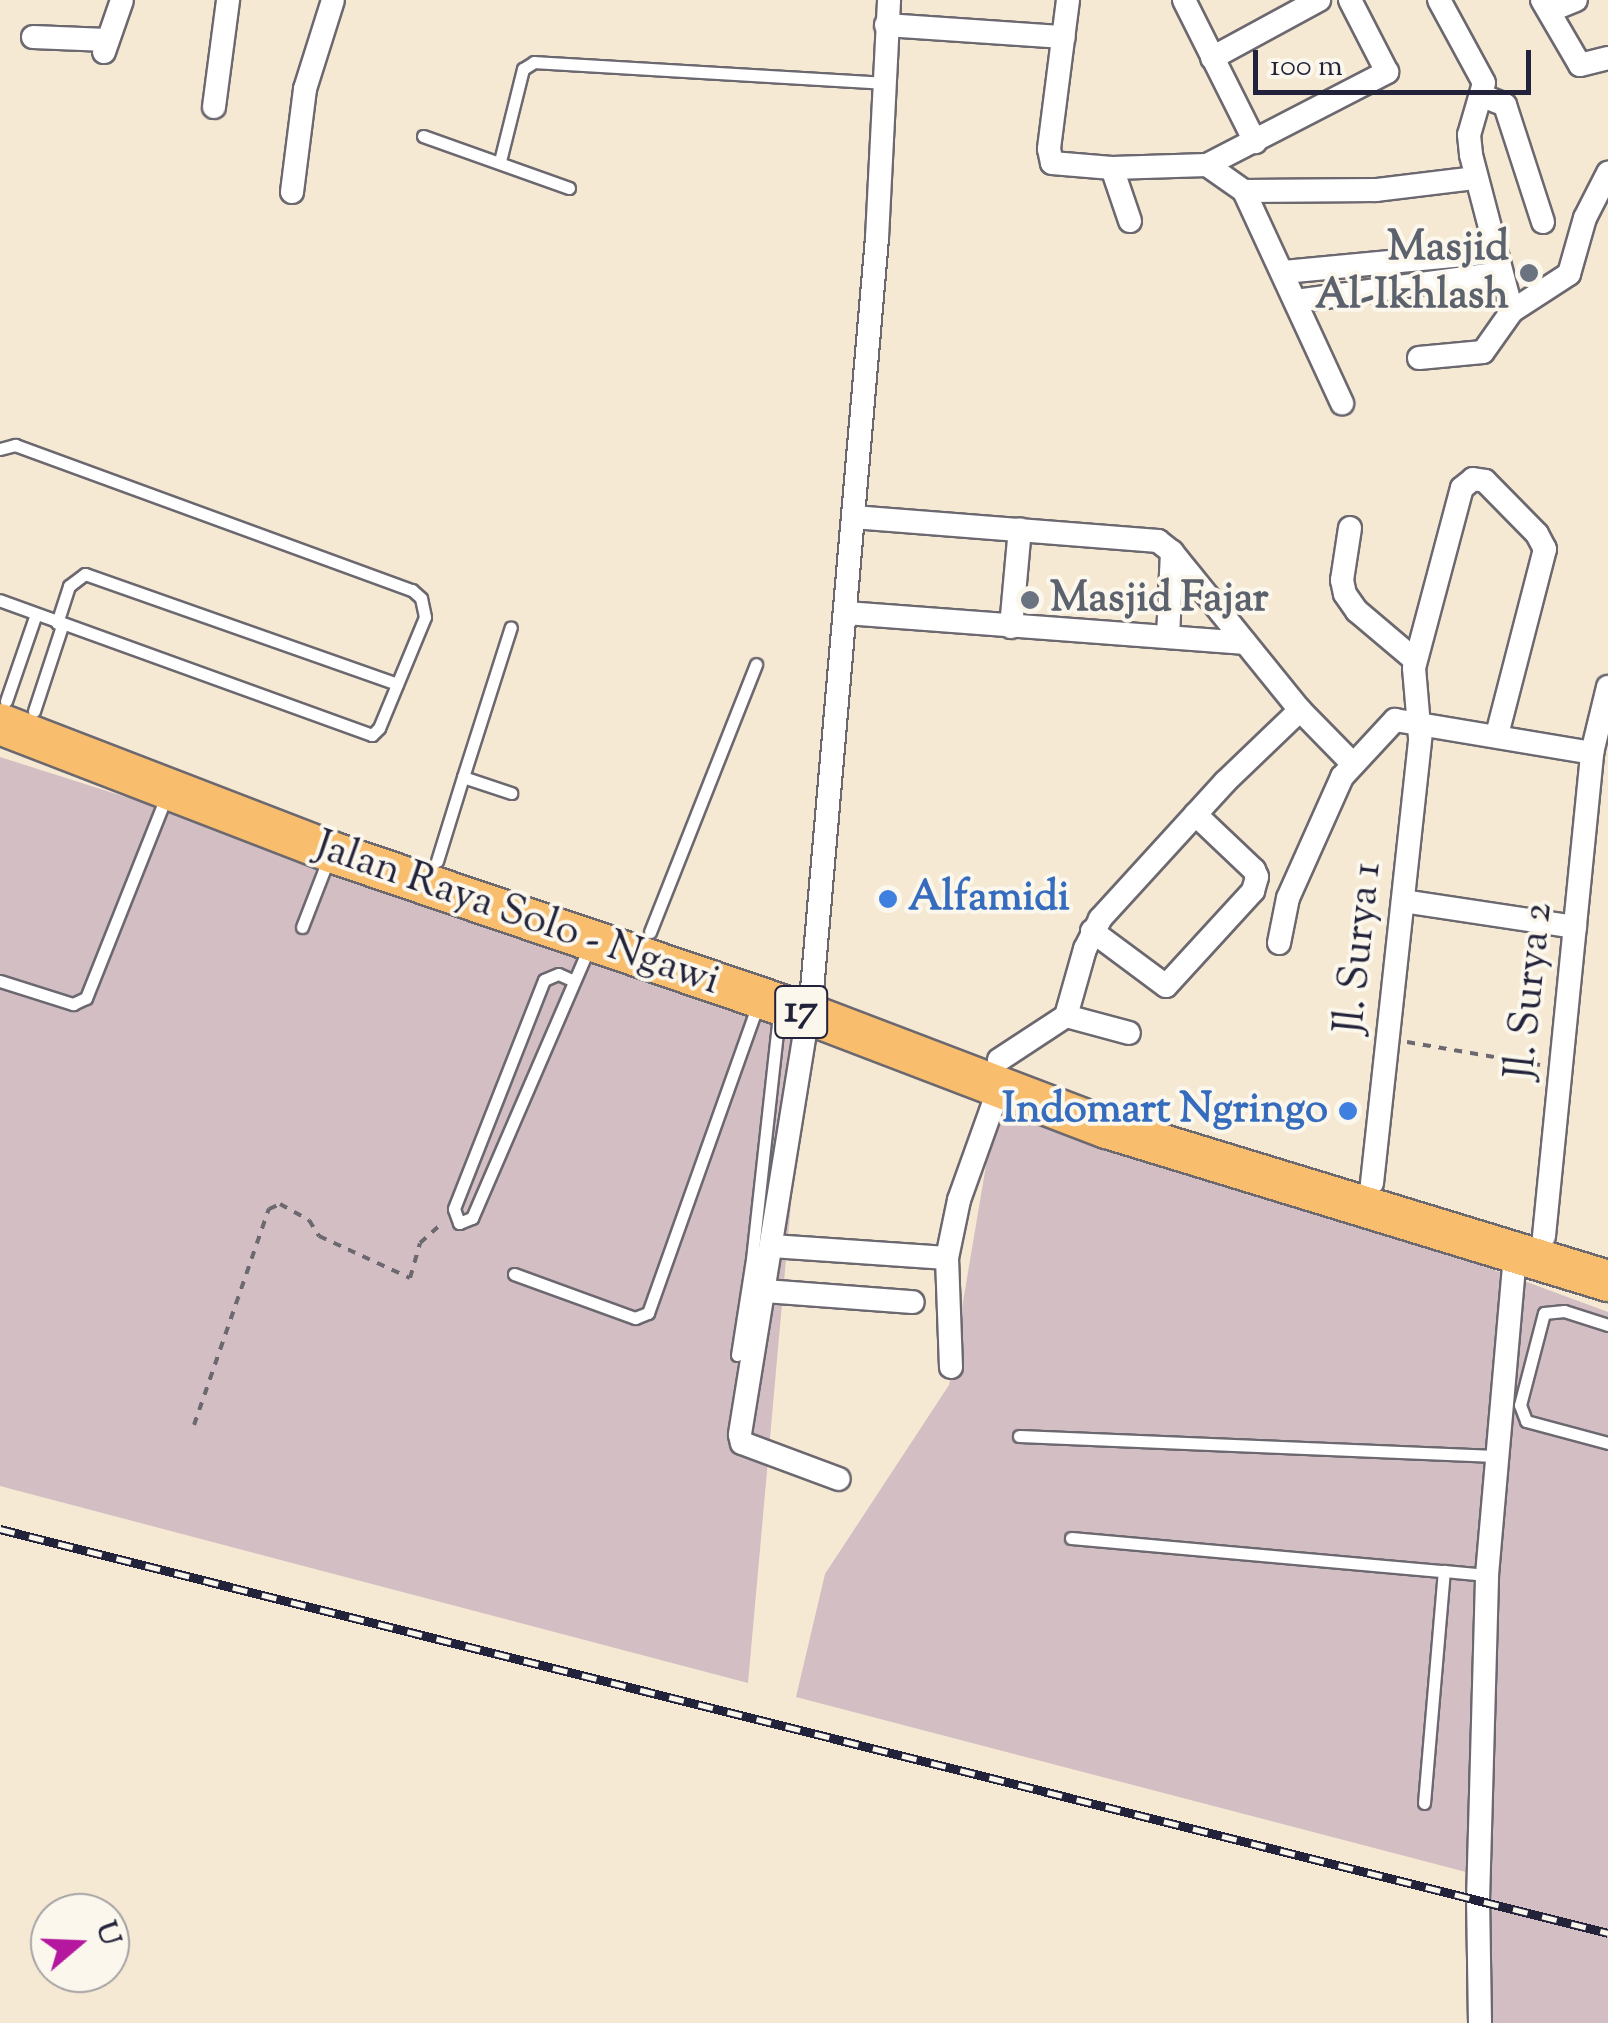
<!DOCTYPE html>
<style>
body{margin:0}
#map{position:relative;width:1608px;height:2023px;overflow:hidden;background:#f6e9d3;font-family:"Sorts Mill Goudy",serif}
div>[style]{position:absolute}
.industrial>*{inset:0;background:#d2bec3}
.path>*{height:4px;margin-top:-2px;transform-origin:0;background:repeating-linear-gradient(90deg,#6c6870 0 8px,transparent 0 16px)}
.roads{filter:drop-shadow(2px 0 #6c6870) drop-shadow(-2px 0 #6c6870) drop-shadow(0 2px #6c6870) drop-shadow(0 -2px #6c6870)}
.lane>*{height:11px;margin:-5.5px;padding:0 5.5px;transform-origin:5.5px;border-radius:5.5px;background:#fff}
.street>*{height:22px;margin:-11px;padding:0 11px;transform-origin:11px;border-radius:11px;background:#fff}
.highway>*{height:40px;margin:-20px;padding:0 20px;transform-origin:20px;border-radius:20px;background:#f9be6d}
.rail>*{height:9px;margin-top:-4.5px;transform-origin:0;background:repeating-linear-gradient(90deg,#fbf7ec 0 15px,#22223b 0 30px);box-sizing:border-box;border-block:2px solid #22223b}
.dots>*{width:28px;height:28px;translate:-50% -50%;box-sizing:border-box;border:5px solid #fbf7ec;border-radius:50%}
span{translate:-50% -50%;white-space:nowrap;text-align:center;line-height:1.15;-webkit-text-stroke:8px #fbf7ec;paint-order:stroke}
.shield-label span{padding:2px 8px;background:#fbf7ec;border:2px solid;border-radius:8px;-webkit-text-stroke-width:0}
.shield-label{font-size:40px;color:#22223b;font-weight:700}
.worship-label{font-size:42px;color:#5b616d;font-weight:700}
.right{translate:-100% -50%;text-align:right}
.left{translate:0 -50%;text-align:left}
.shop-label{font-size:42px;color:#366cbe;font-weight:700}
.street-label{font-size:42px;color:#22223b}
.north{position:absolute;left:30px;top:1893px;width:100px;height:100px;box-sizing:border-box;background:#fbf7ec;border:2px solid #a4a2a5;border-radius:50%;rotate:71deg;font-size:28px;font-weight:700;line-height:40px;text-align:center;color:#22223b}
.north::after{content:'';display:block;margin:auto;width:35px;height:45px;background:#b5179e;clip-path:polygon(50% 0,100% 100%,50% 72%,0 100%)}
.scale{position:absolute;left:1253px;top:50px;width:278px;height:45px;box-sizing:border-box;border:5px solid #22223b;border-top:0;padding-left:12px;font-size:30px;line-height:35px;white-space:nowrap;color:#22223b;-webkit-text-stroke:8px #fbf7ec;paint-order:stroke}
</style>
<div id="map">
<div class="industrial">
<i style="clip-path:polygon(0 757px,808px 1014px,748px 1683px,0 1486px)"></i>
<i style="clip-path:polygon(999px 1088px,1608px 1312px,1608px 2023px,1483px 2023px,1489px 1878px,796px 1697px,825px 1574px,949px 1385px)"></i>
</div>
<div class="path">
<i style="left:1407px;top:1042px;width:135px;rotate:9.8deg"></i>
<i style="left:194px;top:1425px;width:229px;rotate:-70.9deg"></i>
<i style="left:269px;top:1209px;width:12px;rotate:-24deg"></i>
<i style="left:280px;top:1204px;width:33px;rotate:29deg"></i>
<i style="left:309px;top:1220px;width:19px;rotate:58deg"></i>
<i style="left:319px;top:1236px;width:100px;rotate:24.8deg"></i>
<i style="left:410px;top:1278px;width:36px;rotate:-74deg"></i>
<i style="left:420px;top:1243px;width:30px;rotate:-42deg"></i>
</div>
<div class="roads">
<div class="lane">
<i style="left:423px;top:136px;width:155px;rotate:19.6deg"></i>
<i style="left:500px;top:161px;width:95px;rotate:-76deg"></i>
<i style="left:523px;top:69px;width:13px;rotate:-32deg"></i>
<i style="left:534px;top:62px;width:352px;rotate:3.4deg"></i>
<i style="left:0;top:449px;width:16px;rotate:-15deg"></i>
<i style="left:15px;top:445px;width:423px;rotate:20.1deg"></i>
<i style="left:412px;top:590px;width:12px;rotate:42deg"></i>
<i style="left:421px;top:598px;width:19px;rotate:78deg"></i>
<i style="left:425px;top:617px;width:120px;rotate:112.5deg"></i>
<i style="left:379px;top:728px;width:10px;rotate:135deg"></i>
<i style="left:372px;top:735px;width:396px;rotate:-160.1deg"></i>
<i style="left:57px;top:623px;width:39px;rotate:-72deg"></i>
<i style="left:69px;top:586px;width:20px;rotate:-37deg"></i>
<i style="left:85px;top:574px;width:331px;rotate:19.4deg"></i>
<i style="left:6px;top:701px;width:92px;rotate:-71deg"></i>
<i style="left:34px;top:711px;width:89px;rotate:-71.8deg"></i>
<i style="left:463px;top:777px;width:157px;rotate:-72.3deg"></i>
<i style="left:437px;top:861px;width:88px;rotate:-72.8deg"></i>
<i style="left:463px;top:777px;width:51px;rotate:18.4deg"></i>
<i style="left:302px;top:927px;width:72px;rotate:-68.8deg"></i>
<i style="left:650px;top:932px;width:288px;rotate:-68.4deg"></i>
<i style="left:0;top:981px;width:77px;rotate:17.5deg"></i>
<i style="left:73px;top:1004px;width:14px;rotate:-25deg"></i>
<i style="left:86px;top:998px;width:219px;rotate:-68.3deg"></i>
<i style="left:574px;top:981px;width:17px;rotate:-156deg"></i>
<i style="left:558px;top:974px;width:15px;rotate:157deg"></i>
<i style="left:544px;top:980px;width:246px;rotate:111.5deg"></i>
<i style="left:454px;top:1209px;width:15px;rotate:70deg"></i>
<i style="left:459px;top:1223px;width:14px;rotate:-21deg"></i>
<i style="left:472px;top:1218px;width:297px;rotate:-66.6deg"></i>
<i style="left:514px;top:1274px;width:129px;rotate:20deg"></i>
<i style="left:635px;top:1318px;width:14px;rotate:-21deg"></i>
<i style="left:648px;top:1313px;width:328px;rotate:-70.4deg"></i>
<i style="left:1608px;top:1325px;width:46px;rotate:-162.3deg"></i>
<i style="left:1564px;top:1311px;width:20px;rotate:174deg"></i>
<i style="left:1544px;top:1313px;width:95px;rotate:104.6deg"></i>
<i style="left:1520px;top:1405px;width:17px;rotate:69deg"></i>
<i style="left:1526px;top:1421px;width:85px;rotate:15deg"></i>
<i style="left:737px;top:1355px;width:97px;rotate:-81.1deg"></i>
<i style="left:752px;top:1259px;width:247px;rotate:-83.7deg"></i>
<i style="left:1019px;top:1436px;width:477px;rotate:2.4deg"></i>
<i style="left:1071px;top:1538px;width:374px;rotate:5.1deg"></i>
<i style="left:1424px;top:1803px;width:233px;rotate:-85.1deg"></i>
<i style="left:1444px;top:1571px;width:43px;rotate:5.3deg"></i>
</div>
<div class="street">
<i style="left:1068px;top:0;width:150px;rotate:97.3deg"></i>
<i style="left:1049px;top:149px;width:14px;rotate:78deg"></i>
<i style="left:1052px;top:163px;width:60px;rotate:4.8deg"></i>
<i style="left:1112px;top:168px;width:95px;rotate:-1.8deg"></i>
<i style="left:1207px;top:165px;width:45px;rotate:35.1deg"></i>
<i style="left:1244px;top:191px;width:234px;rotate:65.2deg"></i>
<i style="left:1184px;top:0;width:159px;rotate:63.4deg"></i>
<i style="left:1439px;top:0;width:94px;rotate:61.5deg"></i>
<i style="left:1484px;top:83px;width:54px;rotate:106.1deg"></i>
<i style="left:1469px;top:135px;width:20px;rotate:84deg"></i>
<i style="left:1471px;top:155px;width:161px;rotate:75.3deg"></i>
<i style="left:1542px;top:0;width:75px;rotate:59.7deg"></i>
<i style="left:1580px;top:65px;width:29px;rotate:-14deg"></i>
<i style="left:1549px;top:11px;width:29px;rotate:-22deg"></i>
<i style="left:886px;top:25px;width:178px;rotate:3.9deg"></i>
<i style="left:33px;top:37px;width:74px;rotate:2.3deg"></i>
<i style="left:104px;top:52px;width:55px;rotate:-70.9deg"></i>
<i style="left:1212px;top:58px;width:122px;rotate:-28.5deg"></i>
<i style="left:1483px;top:96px;width:24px;rotate:22deg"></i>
<i style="left:1505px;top:105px;width:123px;rotate:72deg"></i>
<i style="left:214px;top:107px;width:108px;rotate:-82.5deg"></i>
<i style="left:1207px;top:165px;width:203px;rotate:-27.3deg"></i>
<i style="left:1387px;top:72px;width:81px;rotate:-117.2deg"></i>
<i style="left:1112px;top:168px;width:56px;rotate:71.2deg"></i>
<i style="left:1244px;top:191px;width:132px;rotate:-0.4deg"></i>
<i style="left:1376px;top:190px;width:100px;rotate:-6.9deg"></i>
<i style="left:292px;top:192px;width:104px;rotate:-82.8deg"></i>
<i style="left:305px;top:89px;width:93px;rotate:-72.5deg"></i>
<i style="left:1284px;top:272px;width:212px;rotate:-5.4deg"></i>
<i style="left:1296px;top:301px;width:206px;rotate:-7.8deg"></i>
<i style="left:1419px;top:358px;width:64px;rotate:-5.4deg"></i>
<i style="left:1483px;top:352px;width:50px;rotate:-54.7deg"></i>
<i style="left:1512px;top:311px;width:68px;rotate:-33deg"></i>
<i style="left:1569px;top:274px;width:58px;rotate:-74.1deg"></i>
<i style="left:1585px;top:218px;width:51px;rotate:-62.9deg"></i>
<i style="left:853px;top:517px;width:306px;rotate:4.5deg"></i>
<i style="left:1158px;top:541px;width:18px;rotate:38deg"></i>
<i style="left:1172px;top:552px;width:203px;rotate:51deg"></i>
<i style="left:1300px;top:710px;width:73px;rotate:45.6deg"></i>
<i style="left:1350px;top:528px;width:53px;rotate:98.7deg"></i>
<i style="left:1342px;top:580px;width:14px;rotate:78deg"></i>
<i style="left:1345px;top:594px;width:21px;rotate:55deg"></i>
<i style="left:1357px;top:611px;width:76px;rotate:40.2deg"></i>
<i style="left:847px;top:613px;width:399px;rotate:4.3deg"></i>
<i style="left:1011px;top:627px;width:98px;rotate:-84.8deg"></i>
<i style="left:1168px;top:637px;width:85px;rotate:-87.3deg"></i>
<i style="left:1403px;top:901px;width:174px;rotate:8.6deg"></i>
<i style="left:1092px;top:931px;width:92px;rotate:36.6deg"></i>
<i style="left:1166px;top:986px;width:129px;rotate:-47.5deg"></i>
<i style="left:1253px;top:891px;width:15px;rotate:-74deg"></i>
<i style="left:1257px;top:877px;width:8px;rotate:-113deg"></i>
<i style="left:1254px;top:870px;width:81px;rotate:-136.5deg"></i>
<i style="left:1279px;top:943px;width:46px;rotate:-78.7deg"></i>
<i style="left:1288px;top:898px;width:133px;rotate:-65.9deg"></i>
<i style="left:1342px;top:777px;width:78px;rotate:-47.1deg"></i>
<i style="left:1395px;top:720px;width:200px;rotate:9.5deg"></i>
<i style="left:812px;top:990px;width:755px;rotate:-85.06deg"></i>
<i style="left:877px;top:238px;width:238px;rotate:-87.1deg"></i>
<i style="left:808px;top:1014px;width:426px;rotate:99.2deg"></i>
<i style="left:740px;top:1435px;width:8px;rotate:76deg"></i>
<i style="left:742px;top:1443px;width:103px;rotate:20.4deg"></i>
<i style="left:1066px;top:1016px;width:65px;rotate:15.1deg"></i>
<i style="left:999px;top:1060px;width:80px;rotate:-33.3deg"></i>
<i style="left:1066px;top:1016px;width:70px;rotate:-74.2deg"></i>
<i style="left:1085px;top:949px;width:34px;rotate:-63deg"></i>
<i style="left:1100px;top:919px;width:185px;rotate:-47.6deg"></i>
<i style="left:1225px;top:782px;width:104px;rotate:-43.8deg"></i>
<i style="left:1372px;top:1183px;width:448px;rotate:-83.8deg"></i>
<i style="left:1420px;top:738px;width:70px;rotate:-94.9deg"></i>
<i style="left:1414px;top:668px;width:186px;rotate:-75.1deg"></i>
<i style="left:1462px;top:488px;width:14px;rotate:-39deg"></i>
<i style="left:1473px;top:479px;width:12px;rotate:9deg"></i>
<i style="left:1485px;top:481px;width:74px;rotate:45.5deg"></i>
<i style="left:1537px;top:534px;width:17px;rotate:62deg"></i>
<i style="left:1545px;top:549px;width:191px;rotate:104.5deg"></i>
<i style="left:1544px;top:1236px;width:485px;rotate:-84.3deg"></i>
<i style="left:1592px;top:753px;width:68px;rotate:-76.4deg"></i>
<i style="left:772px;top:1246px;width:175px;rotate:3.9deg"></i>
<i style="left:765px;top:1291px;width:148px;rotate:4.3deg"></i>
<i style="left:951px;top:1367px;width:109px;rotate:-92.1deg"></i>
<i style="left:947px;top:1258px;width:59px;rotate:-78.3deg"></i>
<i style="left:959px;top:1200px;width:119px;rotate:-70.3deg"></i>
<i style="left:1480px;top:2023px;width:122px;rotate:-90.9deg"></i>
<i style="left:1478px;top:1901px;width:326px;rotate:-88.4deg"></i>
<i style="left:1487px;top:1575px;width:323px;rotate:-85deg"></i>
</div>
<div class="highway">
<i style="left:0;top:724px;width:355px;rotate:21.1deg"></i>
<i style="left:331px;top:852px;width:504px;rotate:18.76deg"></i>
<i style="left:808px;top:1014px;width:320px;rotate:20.9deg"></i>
<i style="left:1107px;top:1128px;width:524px;rotate:16.98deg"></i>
</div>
</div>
<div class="rail">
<i style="left:0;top:1529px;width:1658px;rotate:14.1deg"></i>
</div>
<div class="dots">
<i style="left:1529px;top:273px;background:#6b7280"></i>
<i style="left:1030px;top:600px;background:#6b7280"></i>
<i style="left:888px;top:899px;background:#3f7fe0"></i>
<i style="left:1348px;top:1111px;background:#3f7fe0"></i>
</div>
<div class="shield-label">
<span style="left:801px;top:1012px">17</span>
</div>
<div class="worship-label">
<span class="right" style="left:1509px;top:273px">Masjid<br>Al-Ikhlash</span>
<span class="left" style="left:1050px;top:600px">Masjid Fajar</span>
</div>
<div class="shop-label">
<span class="left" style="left:908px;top:899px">Alfamidi</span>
<span class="right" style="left:1328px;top:1111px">Indomart Ngringo</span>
</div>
<div class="street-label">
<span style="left:517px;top:915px;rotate:19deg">Jalan Raya Solo - Ngawi</span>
<span style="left:1360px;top:948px;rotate:-84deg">Jl. Surya 1</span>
<span style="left:1531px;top:991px;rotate:-84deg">Jl. Surya 2</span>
</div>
<div class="north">U</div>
<div class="scale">100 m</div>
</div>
